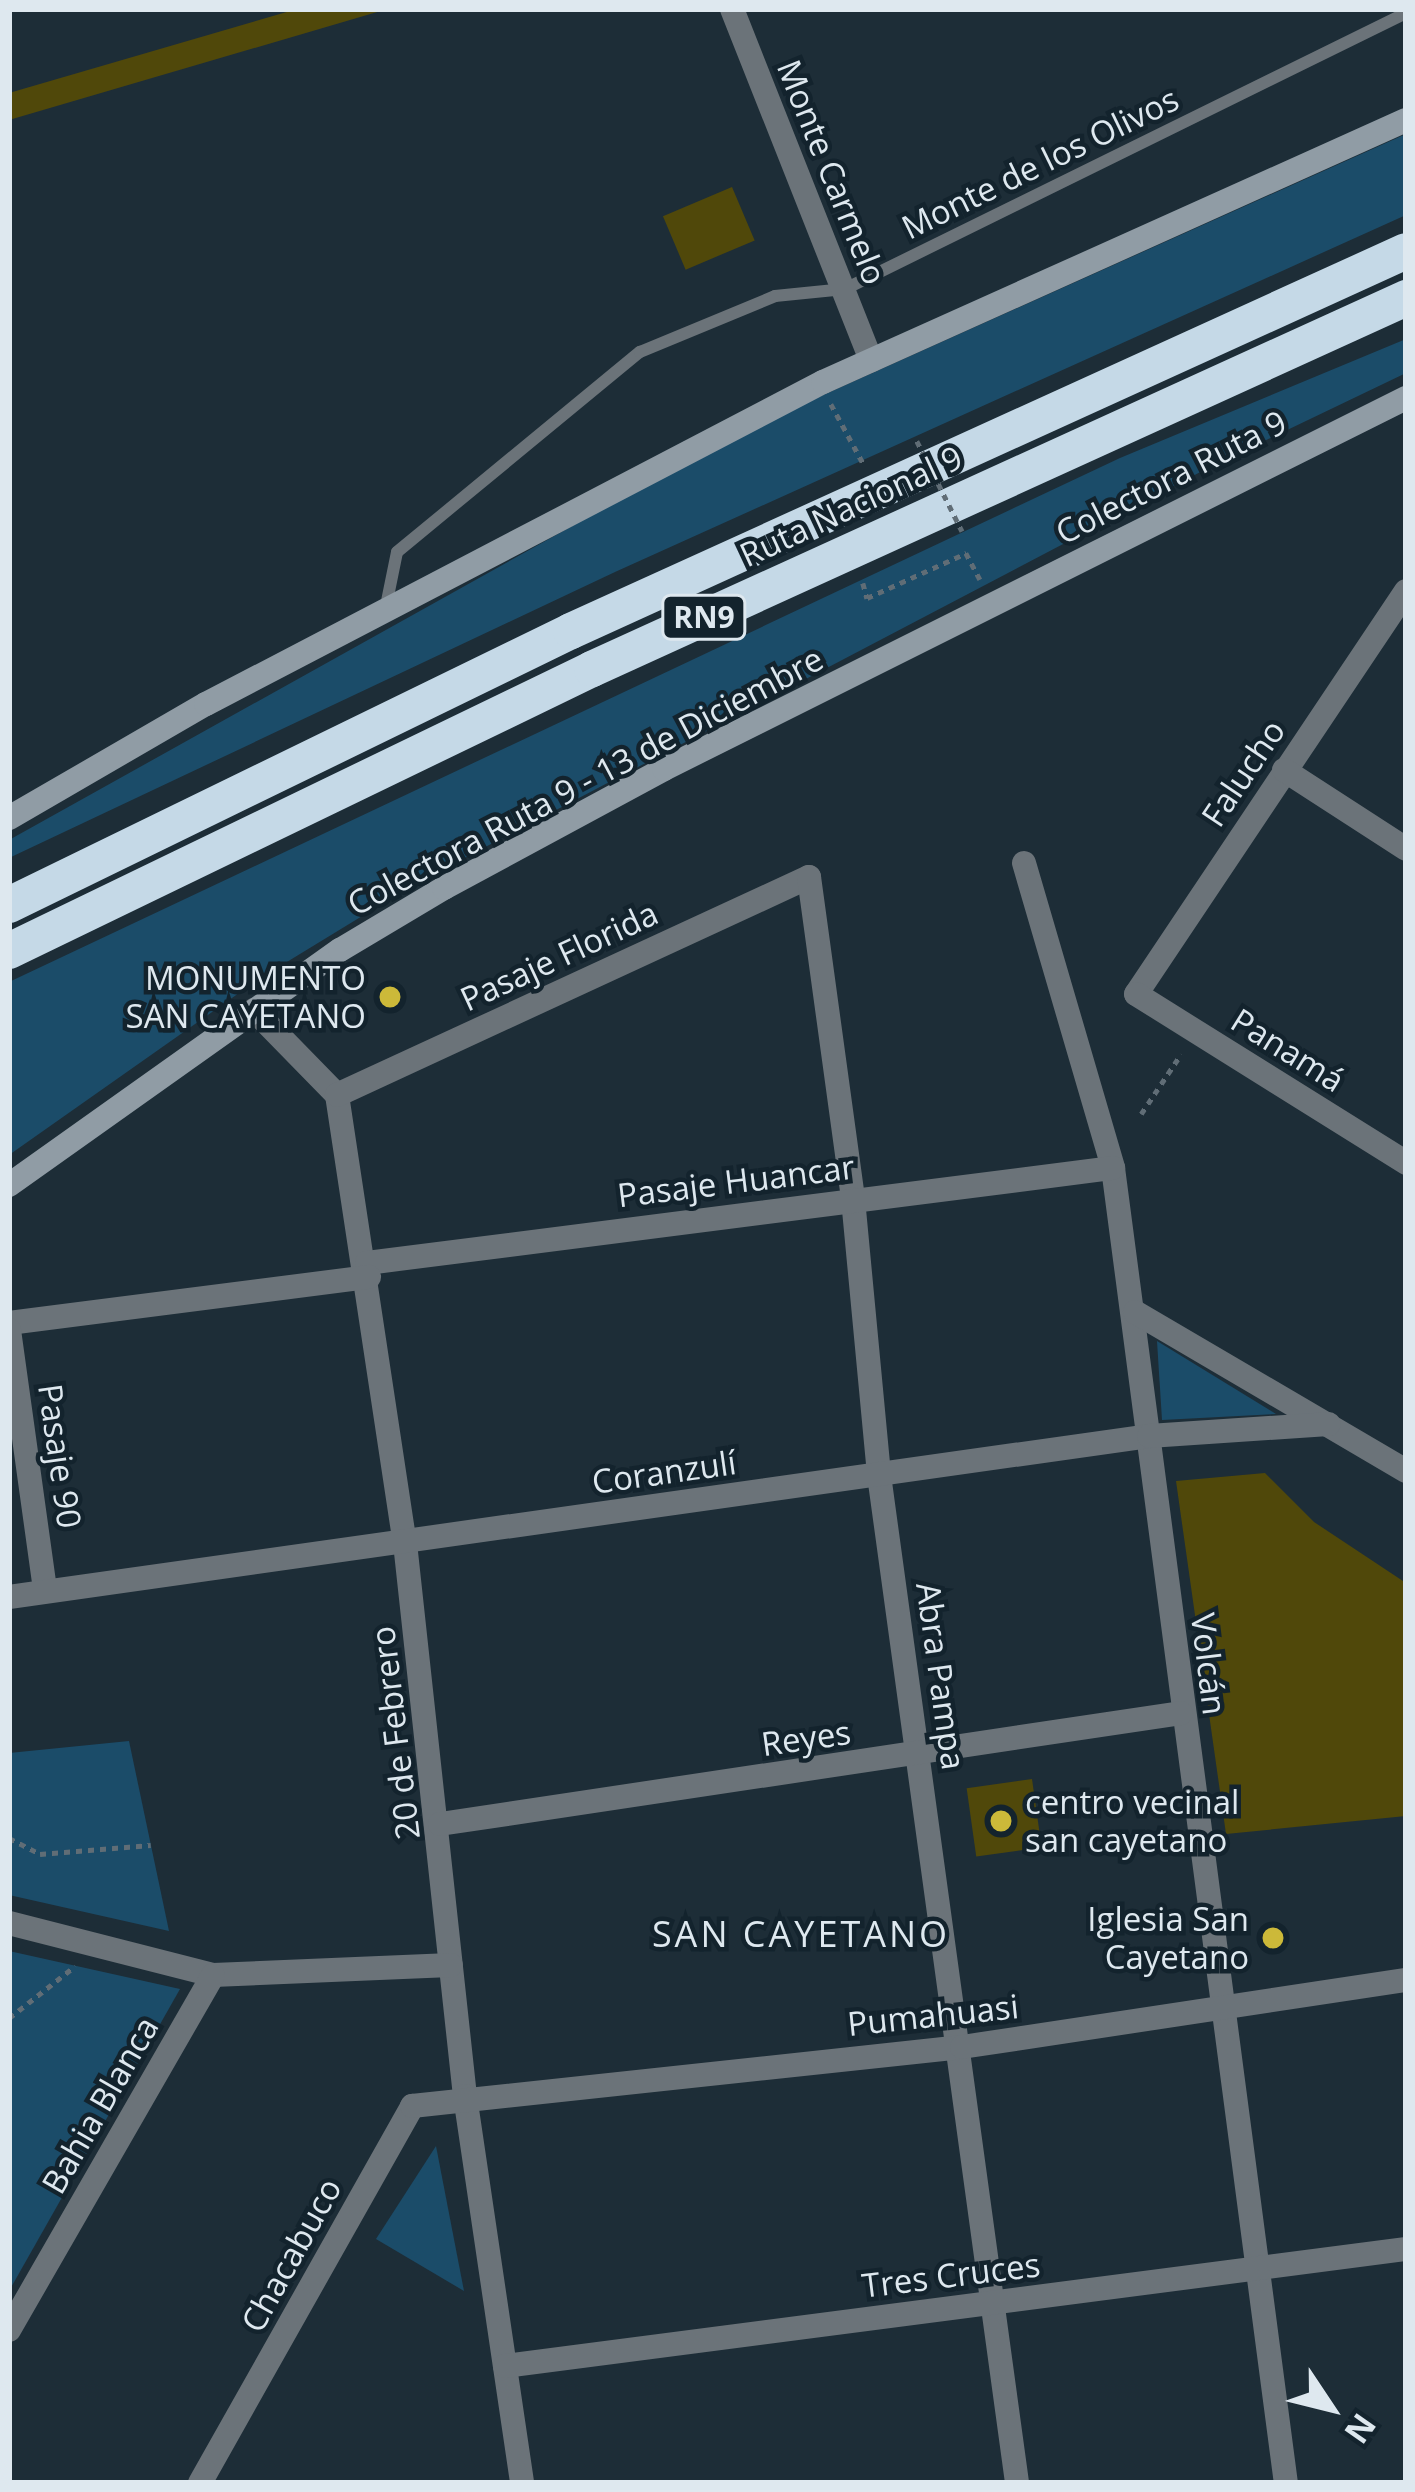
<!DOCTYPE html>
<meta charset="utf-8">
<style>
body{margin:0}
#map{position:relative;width:1415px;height:2492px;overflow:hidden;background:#1d2d37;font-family:"Open Sans",sans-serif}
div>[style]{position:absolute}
.green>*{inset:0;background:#1b4c69}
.building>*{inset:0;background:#50480a;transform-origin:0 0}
.path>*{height:4.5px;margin-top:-2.25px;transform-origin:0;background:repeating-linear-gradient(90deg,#606d76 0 6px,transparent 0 12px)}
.lane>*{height:12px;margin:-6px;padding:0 6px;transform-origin:6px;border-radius:6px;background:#6b7379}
.street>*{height:24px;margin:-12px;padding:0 12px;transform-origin:12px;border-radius:12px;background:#6b7379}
.secondary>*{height:24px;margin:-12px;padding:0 12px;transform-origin:12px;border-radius:12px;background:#909ca5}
.highway>*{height:36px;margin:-18px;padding:0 18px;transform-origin:18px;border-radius:18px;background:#c5d9e7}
.path-bridge>*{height:4.5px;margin-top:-2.25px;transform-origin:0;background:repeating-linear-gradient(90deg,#606d76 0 6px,transparent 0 12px)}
.dots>*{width:33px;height:33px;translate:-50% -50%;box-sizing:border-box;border:6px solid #13232d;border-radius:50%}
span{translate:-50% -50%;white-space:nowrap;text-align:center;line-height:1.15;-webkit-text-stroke:9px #13232d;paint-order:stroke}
.shield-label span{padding:3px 9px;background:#13232d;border:3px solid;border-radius:9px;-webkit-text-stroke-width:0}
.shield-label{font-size:30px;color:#dee8ef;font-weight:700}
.street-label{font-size:33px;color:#dee8ef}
.poi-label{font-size:33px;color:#dee8ef}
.right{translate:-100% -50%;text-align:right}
.left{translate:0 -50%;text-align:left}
.neighbourhood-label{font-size:36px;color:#dee8ef;letter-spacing:3px}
.frame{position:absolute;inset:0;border:12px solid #dee8ef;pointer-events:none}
.north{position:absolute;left:1271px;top:2348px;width:120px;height:120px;-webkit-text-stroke:9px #13232d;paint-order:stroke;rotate:125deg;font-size:33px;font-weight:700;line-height:48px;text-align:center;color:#dee8ef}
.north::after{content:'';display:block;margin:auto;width:42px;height:54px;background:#dee8ef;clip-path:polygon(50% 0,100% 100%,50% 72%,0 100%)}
</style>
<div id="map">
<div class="green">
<i style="clip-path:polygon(1406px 134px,1406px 215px,615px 572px,9px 858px,9px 840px,741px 432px)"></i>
<i style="clip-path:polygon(1406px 339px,1406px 373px,1208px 468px,413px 885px,259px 979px,9px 1155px,9px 982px,1120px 458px)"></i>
<i style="clip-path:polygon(1157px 1341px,1276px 1414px,1162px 1420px)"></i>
<i style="clip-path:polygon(129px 1741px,169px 1931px,9px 1895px,9px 1753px)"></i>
<i style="clip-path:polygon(9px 1951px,180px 1989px,9px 2291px)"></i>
<i style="clip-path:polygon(436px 2146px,464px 2291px,376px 2239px)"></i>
</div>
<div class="building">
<i style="clip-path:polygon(297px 9px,384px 10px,9px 120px,9px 93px)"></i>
<i style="left:732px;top:187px;width:58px;height:75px;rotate:67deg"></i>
<i style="clip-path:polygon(1265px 1473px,1314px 1522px,1406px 1583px,1406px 1816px,1226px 1834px,1176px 1481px)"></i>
<i style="left:1032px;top:1779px;width:69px;height:66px;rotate:82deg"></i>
</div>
<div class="path">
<i style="left:831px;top:404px;width:67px;rotate:61.5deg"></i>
<i style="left:863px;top:583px;width:16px;rotate:75deg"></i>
<i style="left:867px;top:598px;width:109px;rotate:-24.4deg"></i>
<i style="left:966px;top:553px;width:30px;rotate:62deg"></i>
<i style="left:1141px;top:1114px;width:72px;rotate:-56.3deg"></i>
<i style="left:9px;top:1838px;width:35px;rotate:27deg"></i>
<i style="left:40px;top:1854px;width:111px;rotate:-4.6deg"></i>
<i style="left:9px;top:2018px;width:84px;rotate:-38.2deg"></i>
</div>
<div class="lane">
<i style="left:385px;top:611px;width:60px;rotate:-78.5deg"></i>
<i style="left:397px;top:552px;width:315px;rotate:-39.5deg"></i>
<i style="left:640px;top:352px;width:146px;rotate:-22.5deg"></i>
<i style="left:775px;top:296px;width:70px;rotate:-5.7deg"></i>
<i style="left:845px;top:289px;width:625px;rotate:-26.2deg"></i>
</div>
<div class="street">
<i style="left:732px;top:9px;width:378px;rotate:68.4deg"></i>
<i style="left:1406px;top:591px;width:485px;rotate:123.8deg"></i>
<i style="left:1136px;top:994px;width:319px;rotate:32deg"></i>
<i style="left:1284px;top:770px;width:145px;rotate:32.9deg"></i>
<i style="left:1024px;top:863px;width:318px;rotate:73.7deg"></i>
<i style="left:1113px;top:1168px;width:1326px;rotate:82.51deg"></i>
<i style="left:254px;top:1010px;width:119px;rotate:45.7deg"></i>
<i style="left:337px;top:1095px;width:453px;rotate:81.4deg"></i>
<i style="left:405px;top:1543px;width:556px;rotate:83.81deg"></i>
<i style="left:465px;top:2096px;width:391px;rotate:81.6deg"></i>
<i style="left:337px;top:1095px;width:520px;rotate:-24.79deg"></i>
<i style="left:809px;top:877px;width:325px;rotate:82.2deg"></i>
<i style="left:853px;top:1199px;width:277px;rotate:84.6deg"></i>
<i style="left:879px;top:1475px;width:1017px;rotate:82.2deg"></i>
<i style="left:367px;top:1263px;width:752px;rotate:-7.26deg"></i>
<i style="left:1135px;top:1312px;width:314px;rotate:30.4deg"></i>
<i style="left:9px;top:1323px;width:363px;rotate:-7.3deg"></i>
<i style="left:9px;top:1330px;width:263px;rotate:82.1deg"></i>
<i style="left:9px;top:1597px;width:1151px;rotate:-8.04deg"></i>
<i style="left:1149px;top:1436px;width:180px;rotate:-3.8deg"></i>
<i style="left:440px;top:1824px;width:749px;rotate:-8.52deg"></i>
<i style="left:9px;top:1923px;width:211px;rotate:14.3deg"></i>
<i style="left:213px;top:1975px;width:238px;rotate:-2.4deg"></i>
<i style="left:9px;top:2330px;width:409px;rotate:-60.1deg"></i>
<i style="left:505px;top:2366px;width:909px;rotate:-7.4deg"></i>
<i style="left:200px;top:2483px;width:433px;rotate:-60.6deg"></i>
<i style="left:412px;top:2106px;width:553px;rotate:-6.12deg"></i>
<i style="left:962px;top:2047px;width:449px;rotate:-8.6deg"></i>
</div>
<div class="secondary">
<i style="left:9px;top:818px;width:228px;rotate:-30.1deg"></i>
<i style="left:206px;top:704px;width:696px;rotate:-27.56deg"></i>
<i style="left:823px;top:382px;width:639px;rotate:-24.2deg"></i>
<i style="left:9px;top:1185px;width:406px;rotate:-35.4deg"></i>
<i style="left:340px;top:950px;width:121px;rotate:-30.8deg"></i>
<i style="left:444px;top:888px;width:250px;rotate:-28.4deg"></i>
<i style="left:664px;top:769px;width:830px;rotate:-26.57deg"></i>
</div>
<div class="highway">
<i style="left:9px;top:905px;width:625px;rotate:-25.99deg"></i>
<i style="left:571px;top:631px;width:917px;rotate:-24.47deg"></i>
<i style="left:9px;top:951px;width:648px;rotate:-25.81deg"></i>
<i style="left:592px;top:669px;width:895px;rotate:-24.5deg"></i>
</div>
<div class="path-bridge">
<i style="left:917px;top:441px;width:101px;rotate:63.4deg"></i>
</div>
<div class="dots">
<i style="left:390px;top:997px;background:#ccb939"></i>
<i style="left:1001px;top:1821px;background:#ccb939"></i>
<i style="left:1273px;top:1938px;background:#ccb939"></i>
</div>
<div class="shield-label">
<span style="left:704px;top:617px">RN9</span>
</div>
<div class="street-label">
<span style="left:1040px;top:163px;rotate:-26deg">Monte de los Olivos</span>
<span style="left:832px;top:172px;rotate:68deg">Monte Carmelo</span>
<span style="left:1171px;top:477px;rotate:-27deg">Colectora Ruta 9</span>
<span style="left:851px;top:506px;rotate:-25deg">Ruta Nacional 9</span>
<span style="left:1243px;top:773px;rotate:-56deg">Falucho</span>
<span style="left:585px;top:781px;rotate:-28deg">Colectora Ruta 9 - 13 de Diciembre</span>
<span style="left:559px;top:956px;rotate:-25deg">Pasaje Florida</span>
<span style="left:1288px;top:1050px;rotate:32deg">Panamá</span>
<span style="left:736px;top:1181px;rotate:-7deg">Pasaje Huancar</span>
<span style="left:60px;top:1456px;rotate:82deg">Pasaje 90</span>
<span style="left:664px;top:1472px;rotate:-8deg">Coranzulí</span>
<span style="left:1209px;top:1664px;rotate:83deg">Volcán</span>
<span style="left:941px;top:1676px;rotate:82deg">Abra Pampa</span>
<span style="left:395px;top:1733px;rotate:-97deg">20 de Febrero</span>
<span style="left:806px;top:1738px;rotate:-8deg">Reyes</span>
<span style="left:933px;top:2015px;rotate:-6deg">Pumahuasi</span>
<span style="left:100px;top:2105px;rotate:-60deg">Bahia Blanca</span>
<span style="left:291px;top:2255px;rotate:-61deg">Chacabuco</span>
<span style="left:951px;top:2275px;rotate:-7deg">Tres Cruces</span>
</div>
<div class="poi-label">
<span class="right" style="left:366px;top:997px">MONUMENTO<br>SAN CAYETANO</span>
<span class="left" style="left:1025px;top:1821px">centro vecinal<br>san cayetano</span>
<span class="right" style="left:1249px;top:1938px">Iglesia San<br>Cayetano</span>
</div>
<div class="neighbourhood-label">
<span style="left:801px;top:1934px">SAN CAYETANO</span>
</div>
<div class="frame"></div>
<div class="north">N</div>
</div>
